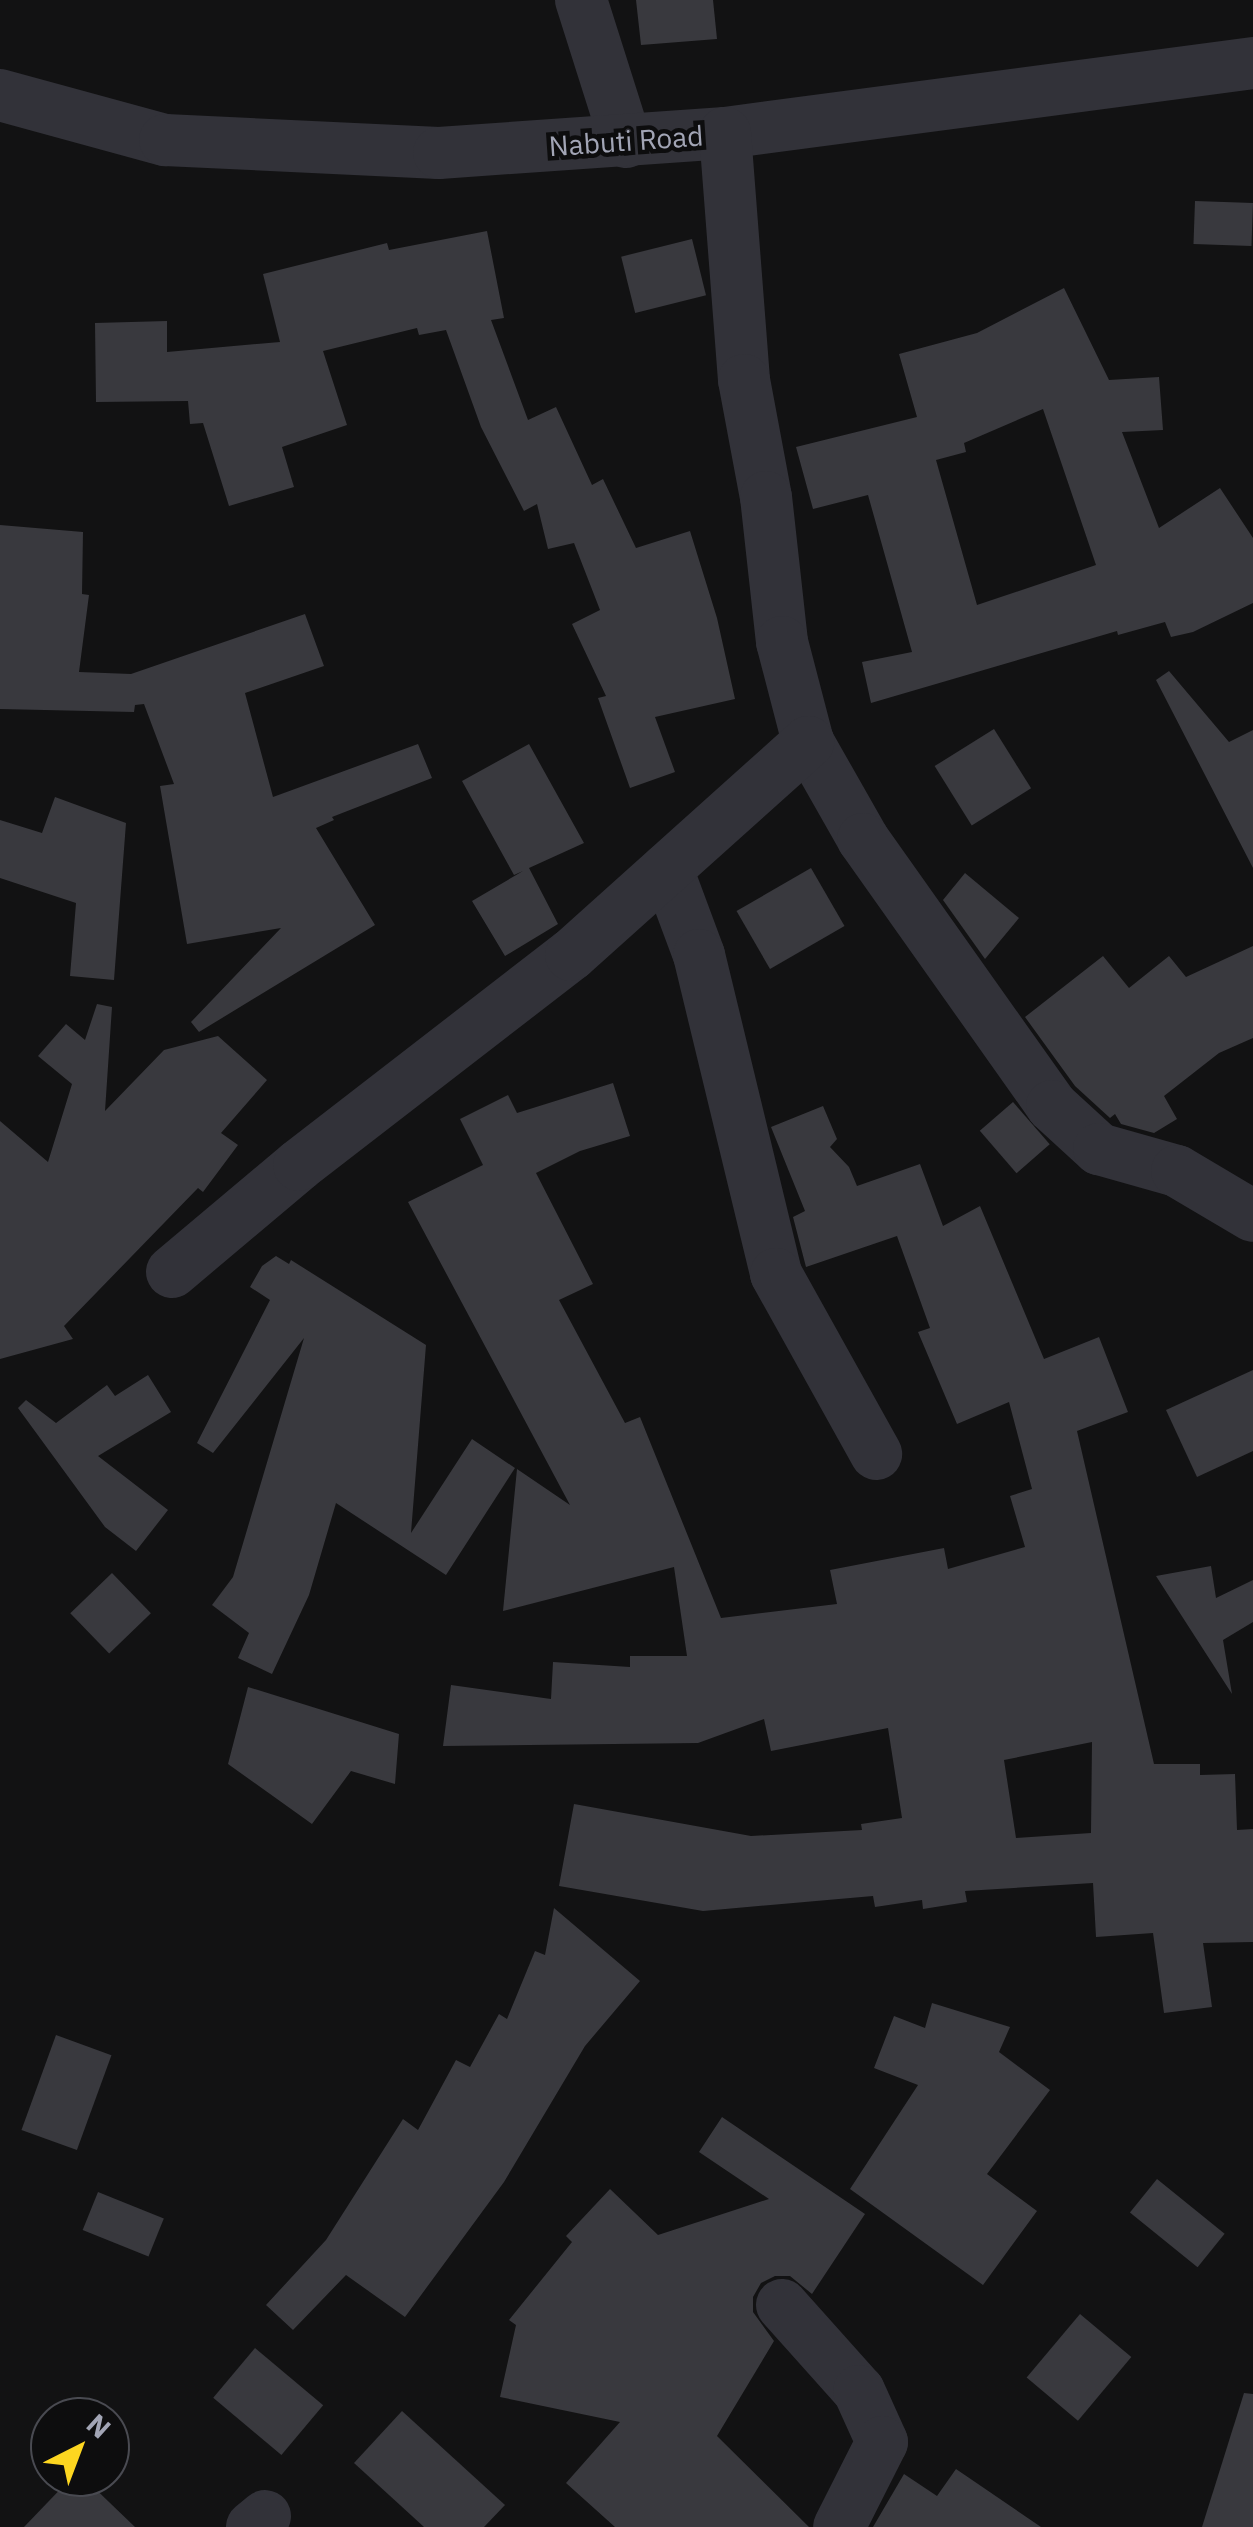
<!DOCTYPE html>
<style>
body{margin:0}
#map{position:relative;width:1253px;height:2527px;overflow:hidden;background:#121213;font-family:"IBM Plex Sans",sans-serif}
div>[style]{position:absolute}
.building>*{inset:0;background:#39393e;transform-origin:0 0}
.minor>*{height:52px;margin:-26px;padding:0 26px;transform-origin:26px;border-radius:26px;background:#323239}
span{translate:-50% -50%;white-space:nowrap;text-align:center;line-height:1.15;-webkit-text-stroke:9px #0d0d0e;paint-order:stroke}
.street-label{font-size:28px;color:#a2a5b5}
.north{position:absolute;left:30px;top:2397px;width:100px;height:100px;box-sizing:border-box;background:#0d0d0e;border:2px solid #494a51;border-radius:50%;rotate:42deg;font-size:28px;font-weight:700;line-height:40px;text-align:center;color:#a2a5b5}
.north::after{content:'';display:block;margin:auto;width:35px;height:45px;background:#fdd620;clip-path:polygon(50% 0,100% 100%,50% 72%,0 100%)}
</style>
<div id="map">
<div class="building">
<i style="clip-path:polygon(636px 0,713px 0,717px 39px,641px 45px)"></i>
<i style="left:1195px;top:201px;width:58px;height:43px;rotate:2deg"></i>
<i style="clip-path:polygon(487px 231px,504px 318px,491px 320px,528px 420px,556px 407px,592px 485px,603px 479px,636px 548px,690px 531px,717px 618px,735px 699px,655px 717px,675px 772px,630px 788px,598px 698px,606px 696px,572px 624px,600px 610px,574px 543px,548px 549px,537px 504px,524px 511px,481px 427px,446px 330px,419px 335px,417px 328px,323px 351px,347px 425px,282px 447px,294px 487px,229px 506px,203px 423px,190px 424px,188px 401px,96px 402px,95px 323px,167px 321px,167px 352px,280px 342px,263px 274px,387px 243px,389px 250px)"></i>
<i style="left:692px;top:239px;width:58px;height:73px;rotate:76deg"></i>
<i style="clip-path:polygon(evenodd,1064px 288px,1109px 380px,1159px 377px,1163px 430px,1122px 432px,1159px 528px,1220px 488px,1253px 538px,1253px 603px,1193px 632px,1171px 637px,1165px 622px,1118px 635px,1117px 631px,871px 703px,862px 662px,912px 652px,868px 495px,813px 509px,796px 447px,917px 417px,899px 354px,977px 333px,1064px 288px,1043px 409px,1096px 565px,977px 605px,936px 460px,966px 452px,964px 443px,1043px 409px)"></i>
<i style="clip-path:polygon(0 525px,83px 532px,82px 594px,89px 595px,79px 672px,131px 674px,305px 614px,324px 666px,245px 693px,273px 797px,418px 744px,432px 778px,332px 817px,334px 820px,316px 828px,375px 925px,199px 1032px,191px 1022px,281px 928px,187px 944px,160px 786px,174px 784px,144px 704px,135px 705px,134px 712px,0 709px)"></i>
<i style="clip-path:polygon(1169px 671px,1229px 742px,1253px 730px,1253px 868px,1156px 680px)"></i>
<i style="left:994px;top:729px;width:70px;height:70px;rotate:58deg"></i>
<i style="clip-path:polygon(529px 744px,584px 843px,529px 868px,558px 924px,505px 956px,472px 901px,523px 871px,514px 875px,462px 781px)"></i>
<i style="clip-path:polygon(55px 797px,126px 823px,114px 980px,70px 976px,76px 903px,0 878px,0 820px,42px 833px)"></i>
<i style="left:811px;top:868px;width:67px;height:86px;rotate:60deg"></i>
<i style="clip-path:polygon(965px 873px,1019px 918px,985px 959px,943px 900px)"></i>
<i style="clip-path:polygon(1253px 946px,1253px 1038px,1219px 1053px,1164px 1096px,1177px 1119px,1154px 1133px,1121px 1124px,1115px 1114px,1110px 1118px,1075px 1086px,1025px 1017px,1103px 956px,1129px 988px,1169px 956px,1186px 977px)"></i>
<i style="clip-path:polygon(97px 1004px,112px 1007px,105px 1111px,164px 1050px,218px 1036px,267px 1080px,221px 1133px,238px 1145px,203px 1192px,198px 1188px,64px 1326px,73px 1339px,0 1359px,0 1121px,48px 1162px,72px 1084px,38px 1056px,66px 1024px,85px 1040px)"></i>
<i style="clip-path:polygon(evenodd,613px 1083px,630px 1136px,580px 1151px,536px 1173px,593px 1284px,559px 1300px,625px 1423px,640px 1417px,721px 1618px,837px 1604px,830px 1570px,944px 1548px,948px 1569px,1025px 1547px,1010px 1496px,1032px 1489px,1009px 1402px,957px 1424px,918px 1332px,930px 1328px,897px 1236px,806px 1267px,793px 1217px,805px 1211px,771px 1127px,823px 1106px,837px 1139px,830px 1147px,849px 1167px,857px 1186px,920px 1164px,943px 1226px,980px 1206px,1044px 1359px,1099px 1337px,1128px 1412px,1077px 1431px,1154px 1764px,1200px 1764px,1200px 1775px,1235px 1774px,1237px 1830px,1253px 1829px,1253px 1942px,1203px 1943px,1212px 2007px,1164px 2013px,1153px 1933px,1096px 1937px,1093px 1883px,965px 1891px,967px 1902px,923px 1909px,922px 1900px,875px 1907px,873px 1896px,703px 1911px,559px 1886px,574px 1804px,751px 1836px,862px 1830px,861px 1824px,902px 1818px,888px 1728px,771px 1751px,764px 1719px,698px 1743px,443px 1746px,451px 1685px,551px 1699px,553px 1662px,630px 1667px,630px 1656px,687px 1656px,674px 1567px,503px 1611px,517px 1469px,570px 1505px,408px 1202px,483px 1165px,460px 1119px,508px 1095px,517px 1113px,613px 1083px,1092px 1742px,1091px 1833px,1016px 1838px,1004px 1760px,1092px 1742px)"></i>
<i style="left:1013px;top:1102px;width:56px;height:44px;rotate:49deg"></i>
<i style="clip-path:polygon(276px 1256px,289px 1264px,291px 1260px,426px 1345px,411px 1533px,472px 1439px,515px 1468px,446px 1575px,336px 1503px,309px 1595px,272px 1674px,238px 1658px,249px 1633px,212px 1605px,233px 1577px,304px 1338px,213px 1453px,197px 1443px,270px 1300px,250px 1287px,262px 1266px)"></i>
<i style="clip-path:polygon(1253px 1370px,1253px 1451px,1197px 1477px,1166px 1410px)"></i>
<i style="clip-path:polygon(148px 1375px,171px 1412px,98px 1456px,168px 1510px,136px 1551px,105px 1527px,18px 1408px,26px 1400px,56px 1423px,107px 1385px,115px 1396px)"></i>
<i style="clip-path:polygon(1211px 1566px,1216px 1598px,1253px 1580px,1253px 1622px,1223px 1640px,1232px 1694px,1156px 1576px)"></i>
<i style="left:112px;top:1573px;width:56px;height:58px;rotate:46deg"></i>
<i style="clip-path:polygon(248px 1687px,399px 1734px,395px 1784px,351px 1771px,312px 1824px,228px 1764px)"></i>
<i style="clip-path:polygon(554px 1908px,640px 1981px,585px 2046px,504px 2182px,405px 2317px,346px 2275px,293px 2330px,266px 2305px,326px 2240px,403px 2119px,418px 2130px,456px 2060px,470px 2067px,499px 2014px,507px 2019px,535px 1951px,545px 1955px)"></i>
<i style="clip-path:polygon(932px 2003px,1010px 2027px,999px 2052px,1050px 2090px,987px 2174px,1037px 2211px,983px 2285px,850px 2189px,918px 2085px,874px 2068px,894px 2016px,925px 2028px)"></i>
<i style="left:56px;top:2035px;width:59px;height:101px;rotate:20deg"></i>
<i style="clip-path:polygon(722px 2117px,865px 2214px,812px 2294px,790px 2276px,775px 2276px,761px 2283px,753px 2297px,753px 2312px,774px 2341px,717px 2436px,809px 2527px,615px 2527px,566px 2483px,620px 2422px,500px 2397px,516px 2325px,509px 2320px,572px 2242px,566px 2236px,610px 2189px,658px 2235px,769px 2199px,699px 2152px)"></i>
<i style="left:1157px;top:2179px;width:87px;height:43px;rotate:39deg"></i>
<i style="left:98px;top:2192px;width:71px;height:41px;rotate:22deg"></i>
<i style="left:1080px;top:2314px;width:67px;height:83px;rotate:40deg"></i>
<i style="left:255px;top:2348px;width:89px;height:65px;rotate:40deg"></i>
<i style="clip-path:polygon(1244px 2393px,1253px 2394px,1253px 2527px,1202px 2527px)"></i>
<i style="clip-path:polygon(402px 2411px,505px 2505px,484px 2527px,424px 2527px,354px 2463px)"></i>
<i style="clip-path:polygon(956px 2469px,1041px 2527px,873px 2527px,904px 2474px,937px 2496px)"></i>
<i style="clip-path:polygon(72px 2477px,83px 2477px,135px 2527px,24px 2527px)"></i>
</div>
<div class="minor">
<i style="left:581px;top:0;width:149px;rotate:72.4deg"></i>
<i style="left:0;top:95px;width:171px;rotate:15.3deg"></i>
<i style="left:165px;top:140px;width:274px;rotate:2.7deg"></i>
<i style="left:439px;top:153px;width:287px;rotate:-4deg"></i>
<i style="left:725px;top:133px;width:533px;rotate:-7.55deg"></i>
<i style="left:725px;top:133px;width:248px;rotate:85.6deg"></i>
<i style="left:744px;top:380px;width:119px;rotate:79.4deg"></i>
<i style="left:766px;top:497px;width:146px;rotate:83.7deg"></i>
<i style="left:782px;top:642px;width:103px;rotate:75.4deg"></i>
<i style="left:808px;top:742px;width:112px;rotate:60.4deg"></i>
<i style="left:863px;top:839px;width:327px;rotate:54.7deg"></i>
<i style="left:1052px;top:1106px;width:64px;rotate:42.5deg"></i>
<i style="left:1099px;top:1149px;width:81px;rotate:15.8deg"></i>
<i style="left:1177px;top:1171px;width:88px;rotate:30.6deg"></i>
<i style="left:667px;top:869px;width:92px;rotate:69.6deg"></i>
<i style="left:699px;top:955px;width:328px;rotate:76.4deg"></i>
<i style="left:776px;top:1274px;width:206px;rotate:60.9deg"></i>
<i style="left:172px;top:1272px;width:166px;rotate:-40.1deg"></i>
<i style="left:299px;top:1165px;width:344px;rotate:-37.7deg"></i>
<i style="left:571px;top:955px;width:319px;rotate:-41.9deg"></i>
<i style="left:782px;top:2305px;width:115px;rotate:48.2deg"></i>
<i style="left:859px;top:2391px;width:56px;rotate:65.7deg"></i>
<i style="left:882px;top:2442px;width:95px;rotate:116.8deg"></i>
<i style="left:252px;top:2527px;width:17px;rotate:-40deg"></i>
</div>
<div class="street-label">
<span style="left:626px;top:141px;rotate:-4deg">Nabuti Road</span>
</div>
<div class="north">N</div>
</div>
